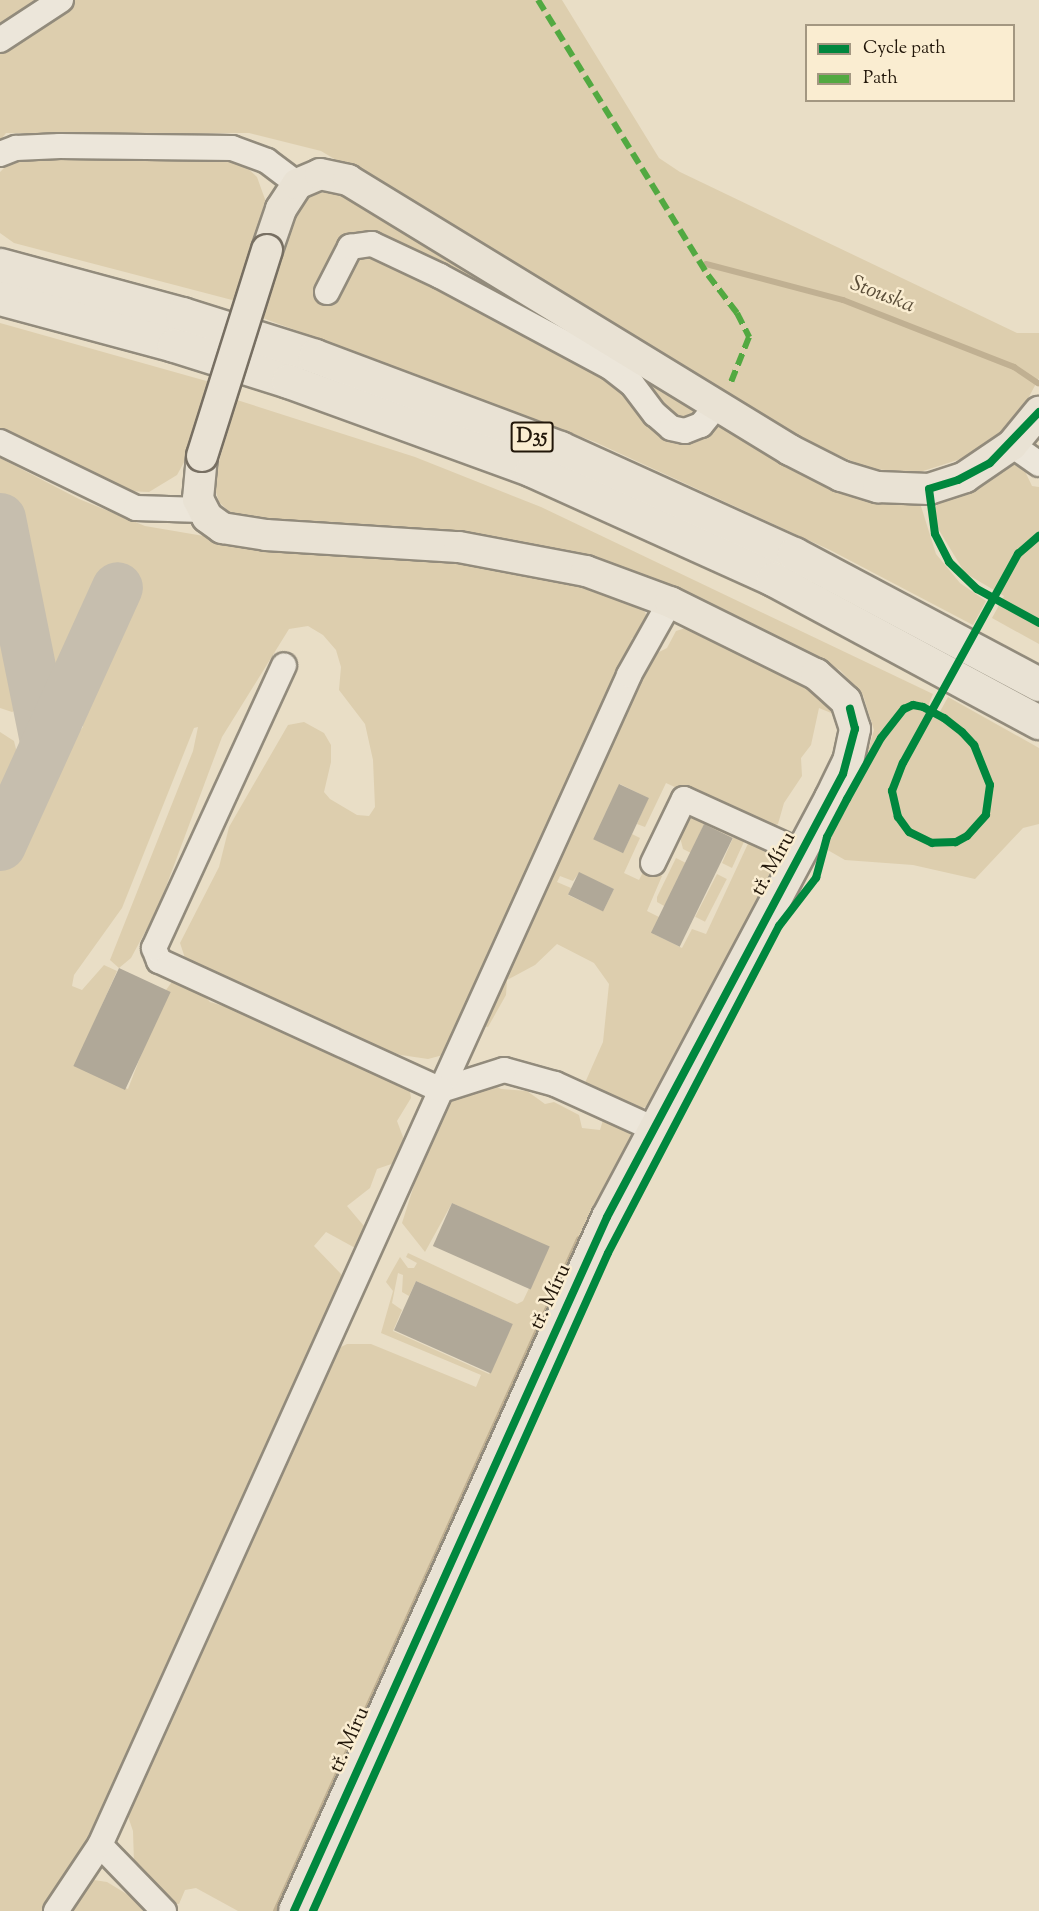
<!DOCTYPE html>
<meta charset="utf-8">
<style>
body{margin:0}
#map{position:relative;width:1039px;height:1911px;overflow:hidden;background:#e9dec6;font-family:"Sorts Mill Goudy",serif}
div>[style]{position:absolute}
.green>*{inset:0;background:#ddceae;transform-origin:0 0}
.stream>*{height:6px;margin:-3px;padding:0 3px;transform-origin:3px;border-radius:3px;background:#c0b092}
.taxiway>*{height:51px;margin:-25.5px;padding:0 25.5px;transform-origin:25.5px;border-radius:25.5px;background:#c6beae}
.building>*{inset:0;background:#b0a898;transform-origin:0 0}
.roads{filter:drop-shadow(2px 0 #928b7c) drop-shadow(-2px 0 #928b7c) drop-shadow(0 2px #928b7c) drop-shadow(0 -2px #928b7c)}
.minor>*{height:24px;margin:-12px;padding:0 12px;transform-origin:12px;border-radius:12px;background:#ece6da}
.major>*{height:30px;margin:-15px;padding:0 15px;transform-origin:15px;border-radius:15px;background:#e9e2d4}
.highway>*{height:33px;margin:-16.5px;padding:0 16.5px;transform-origin:16.5px;border-radius:16.5px;background:#e9e2d4}
.bridges{filter:drop-shadow(2px 0 #776f62) drop-shadow(-2px 0 #776f62) drop-shadow(0 2px #776f62) drop-shadow(0 -2px #776f62)}
.major-bridge>*{height:30px;margin:-15px;padding:0 15px;transform-origin:15px;border-radius:15px;background:#e9e2d4}
.quiet>*{height:6px;margin-top:-3px;transform-origin:0;background:repeating-linear-gradient(90deg,#52a941 0 12px,transparent 0 18px)}
.cycleway>*{height:8px;margin:-4px;padding:0 4px;transform-origin:4px;border-radius:4px;background:#00873e}
span{translate:-50% -50%;white-space:nowrap;text-align:center;line-height:1.15;-webkit-text-stroke:5px #faedd1;paint-order:stroke}
.shield-label span{padding:2px 4px;background:#faedd1;border:2px solid;border-radius:4px;-webkit-text-stroke-width:0}
.shield-label{font-size:20px;color:#211609;font-weight:700}
.street-label{font-size:21px;color:#211609}
.water-label{font-size:22px;color:#594c37;font-style:italic}
.legend{position:absolute;left:805px;top:24px;width:210px;height:78px;box-sizing:border-box;background:#faedd1;border:2px solid #a39781;margin:0;padding:8px 10px;list-style:none;font-size:18px;color:#211609}
.legend li{display:flex;align-items:center;gap:12px;height:30px}
.legend b{width:30px;border:2px solid #a39781}
</style>
<div id="map">
<div class="green">
<i style="clip-path:polygon(0 0,562px 0,659px 158px,680px 172px,1017px 333px,1039px 333px,1039px 378px,1023px 408px,999px 437px,967px 457px,920px 472px,869px 469px,804px 439px,321px 151px,249px 133px,6px 133px,0 141px)"></i>
<i style="clip-path:polygon(24px 156px,130px 160px,221px 157px,244px 165px,257px 177px,266px 202px,236px 301px,14px 243px,0 233px,0 172px,13px 159px)"></i>
<i style="clip-path:polygon(335px 190px,885px 501px,920px 503px,936px 554px,960px 583px,986px 601px,973px 625px,830px 550px,595px 442px,260px 317px,291px 219px,310px 195px)"></i>
<i style="clip-path:polygon(0 323px,210px 382px,188px 455px,177px 475px,149px 492px,126px 491px,0 429px)"></i>
<i style="clip-path:polygon(237px 400px,415px 457px,541px 507px,933px 694px,925px 713px,937px 717px,948px 697px,1039px 748px,1039px 824px,1023px 828px,975px 879px,913px 865px,845px 860px,819px 845px,868px 751px,874px 730px,863px 695px,840px 670px,653px 578px,586px 556px,459px 533px,236px 518px,219px 502px,213px 482px)"></i>
<i style="clip-path:polygon(evenodd,0 458px,79px 499px,145px 526px,239px 542px,535px 569px,641px 605px,649px 620px,640px 634px,631px 639px,637px 641px,644px 671px,655px 654px,667px 648px,676px 631px,692px 626px,803px 682px,836px 715px,819px 708px,811px 745px,801px 758px,802px 776px,784px 803px,778px 824px,766px 829px,666px 783px,645px 827px,637px 824px,648px 798px,620px 784px,594px 839px,623px 853px,632px 834px,640px 838px,624px 873px,639px 880px,645px 868px,662px 876px,647px 911px,661px 918px,654px 934px,682px 948px,692px 929px,706px 934px,752px 835px,777px 846px,784px 859px,651px 1105px,636px 1110px,584px 1085px,603px 1042px,609px 984px,594px 963px,557px 944px,535px 965px,507px 980px,506px 995px,488px 1027px,479px 1026px,443px 1055px,428px 1059px,401px 1055px,354px 1039px,324px 1020px,316px 1020px,186px 961px,180px 943px,219px 867px,229px 827px,288px 725px,304px 722px,324px 733px,331px 745px,331px 762px,324px 792px,330px 799px,357px 815px,369px 816px,375px 807px,373px 760px,365px 724px,339px 690px,341px 667px,336px 650px,323px 635px,308px 626px,289px 629px,222px 737px,158px 908px,131px 958px,119px 968px,110px 960px,193px 751px,198px 727px,194px 728px,122px 908px,74px 975px,72px 986px,82px 990px,104px 965px,117px 971px,75px 1066px,128px 1089px,166px 990px,174px 979px,201px 992px,210px 1002px,261px 1017px,276px 1030px,323px 1046px,409px 1086px,411px 1098px,397px 1121px,403px 1137px,403px 1160px,377px 1169px,370px 1188px,347px 1206px,369px 1232px,368px 1255px,326px 1232px,314px 1246px,341px 1274px,344px 1284px,101px 1811px,49px 1911px,0 1911px,0 854px,20px 807px,83px 727px,81px 716px,94px 676px,126px 599px,125px 592px,115px 582px,105px 587px,88px 635px,50px 702px,19px 527px,0 499px,0 458px,579px 873px,614px 889px,603px 911px,568px 895px,571px 888px,557px 882px,560px 876px,573px 881px,579px 873px)"></i>
<i style="clip-path:polygon(1015px 461px,1021px 463px,1032px 486px,1039px 487px,1039px 644px,992px 618px,1004px 596px,965px 573px,937px 527px,935px 508px,940px 500px)"></i>
<i style="clip-path:polygon(0 602px,19px 709px,12px 712px,0 708px)"></i>
<i style="clip-path:polygon(0 732px,14px 741px,19px 761px,24px 763px,15px 775px,17px 778px,0 787px)"></i>
<i style="clip-path:polygon(693px 815px,748px 833px,732px 868px,722px 863px,733px 838px,704px 824px,691px 853px,683px 849px,680px 837px)"></i>
<i style="clip-path:polygon(676px 858px,686px 863px,666px 907px,657px 902px,657px 897px)"></i>
<i style="left:717px;top:874px;width:11px;height:48px;rotate:27deg"></i>
<i style="clip-path:polygon(evenodd,487px 1081px,501px 1089px,527px 1091px,545px 1104px,554px 1102px,579px 1115px,582px 1128px,600px 1130px,603px 1120px,592px 1111px,627px 1127px,633px 1141px,285px 1911px,238px 1911px,196px 1888px,185px 1890px,179px 1904px,170px 1904px,134px 1863px,133px 1831px,124px 1805px,337px 1349px,347px 1344px,371px 1344px,476px 1387px,481px 1375px,381px 1333px,393px 1291px,386px 1282px,392px 1271px,400px 1257px,408px 1268px,414px 1268px,417px 1263px,406px 1257px,408px 1253px,517px 1304px,523px 1301px,548px 1248px,452px 1203px,425px 1252px,402px 1223px,422px 1160px,447px 1103px,487px 1081px,398px 1273px,403px 1275px,402px 1292px,409px 1296px,416px 1281px,512px 1324px,489px 1374px,393px 1331px,402px 1310px,392px 1303px,398px 1273px)"></i>
<i style="clip-path:polygon(94px 1880px,107px 1882px,130px 1896px,144px 1911px,61px 1911px,84px 1881px)"></i>
</div>
<div class="stream">
<i style="left:706px;top:264px;width:142px;rotate:14.7deg"></i>
<i style="left:843px;top:300px;width:184px;rotate:21.4deg"></i>
<i style="left:1014px;top:367px;width:29px;rotate:34deg"></i>
<i style="left:276px;top:1911px;width:737px;rotate:-65.73deg"></i>
</div>
<div class="taxiway">
<i style="left:0;top:518px;width:228px;rotate:78.6deg"></i>
<i style="left:0;top:845px;width:283px;rotate:-65.6deg"></i>
</div>
<div class="building">
<i style="left:619px;top:784px;width:33px;height:61px;rotate:25deg"></i>
<i style="left:704px;top:824px;width:32px;height:121px;rotate:26deg"></i>
<i style="left:579px;top:872px;width:39px;height:25px;rotate:26deg"></i>
<i style="left:119px;top:968px;width:57px;height:108px;rotate:25deg"></i>
<i style="left:452px;top:1203px;width:107px;height:47px;rotate:24deg"></i>
<i style="left:416px;top:1281px;width:106px;height:54px;rotate:24deg"></i>
</div>
<div class="roads">
<div class="minor">
<i style="left:0;top:40px;width:73px;rotate:-33.3deg"></i>
<i style="left:0;top:154px;width:17px;rotate:-21deg"></i>
<i style="left:16px;top:148px;width:44px;rotate:-2.6deg"></i>
<i style="left:60px;top:146px;width:172px;rotate:0.7deg"></i>
<i style="left:232px;top:148px;width:37px;rotate:20deg"></i>
<i style="left:267px;top:161px;width:38px;rotate:37deg"></i>
<i style="left:327px;top:292px;width:51px;rotate:-62.9deg"></i>
<i style="left:350px;top:247px;width:22px;rotate:-8deg"></i>
<i style="left:372px;top:244px;width:75px;rotate:25.2deg"></i>
<i style="left:440px;top:276px;width:193px;rotate:28.2deg"></i>
<i style="left:610px;top:367px;width:28px;rotate:38deg"></i>
<i style="left:632px;top:384px;width:38px;rotate:53deg"></i>
<i style="left:655px;top:414px;width:21px;rotate:41deg"></i>
<i style="left:671px;top:428px;width:14px;rotate:12deg"></i>
<i style="left:685px;top:431px;width:17px;rotate:-21deg"></i>
<i style="left:701px;top:425px;width:26px;rotate:-51deg"></i>
<i style="left:0;top:442px;width:151px;rotate:25.9deg"></i>
<i style="left:136px;top:508px;width:66px;rotate:1.7deg"></i>
<i style="left:1012px;top:445px;width:33px;rotate:35deg"></i>
<i style="left:653px;top:863px;width:71px;rotate:-64.2deg"></i>
<i style="left:684px;top:799px;width:128px;rotate:24.4deg"></i>
<i style="left:652px;top:1128px;width:107px;rotate:-155.6deg"></i>
<i style="left:555px;top:1084px;width:53px;rotate:-164.6deg"></i>
<i style="left:504px;top:1070px;width:66px;rotate:162.4deg"></i>
<i style="left:441px;top:1090px;width:456px;rotate:-65.6deg"></i>
<i style="left:629px;top:675px;width:84px;rotate:-60.7deg"></i>
<i style="left:100px;top:1845px;width:92px;rotate:45.9deg"></i>
<i style="left:56px;top:1911px;width:79px;rotate:-56.3deg"></i>
<i style="left:100px;top:1845px;width:828px;rotate:-65.69deg"></i>
<i style="left:441px;top:1090px;width:310px;rotate:-155.4deg"></i>
<i style="left:159px;top:961px;width:14px;rotate:-111deg"></i>
<i style="left:154px;top:948px;width:311px;rotate:-65.3deg"></i>
</div>
<div class="major">
<i style="left:267px;top:250px;width:43px;rotate:-71.1deg"></i>
<i style="left:281px;top:209px;width:30px;rotate:-57deg"></i>
<i style="left:297px;top:184px;width:25px;rotate:-23deg"></i>
<i style="left:320px;top:174px;width:29px;rotate:12deg"></i>
<i style="left:348px;top:180px;width:518px;rotate:31.42deg"></i>
<i style="left:790px;top:450px;width:57px;rotate:27deg"></i>
<i style="left:841px;top:476px;width:39px;rotate:17deg"></i>
<i style="left:878px;top:487px;width:51px;rotate:2.2deg"></i>
<i style="left:929px;top:489px;width:38px;rotate:-18deg"></i>
<i style="left:965px;top:477px;width:57px;rotate:-34.2deg"></i>
<i style="left:1012px;top:445px;width:43px;rotate:-50.7deg"></i>
<i style="left:202px;top:456px;width:43px;rotate:95.3deg"></i>
<i style="left:198px;top:499px;width:20px;rotate:63deg"></i>
<i style="left:207px;top:517px;width:19px;rotate:36deg"></i>
<i style="left:222px;top:528px;width:45px;rotate:9deg"></i>
<i style="left:266px;top:535px;width:193px;rotate:3.6deg"></i>
<i style="left:459px;top:547px;width:129px;rotate:10.7deg"></i>
<i style="left:586px;top:571px;width:90px;rotate:20.3deg"></i>
<i style="left:670px;top:602px;width:163px;rotate:26.3deg"></i>
<i style="left:816px;top:674px;width:40px;rotate:42deg"></i>
<i style="left:846px;top:701px;width:29px;rotate:72deg"></i>
<i style="left:855px;top:729px;width:33px;rotate:102deg"></i>
<i style="left:848px;top:761px;width:41px;rotate:115.9deg"></i>
<i style="left:830px;top:798px;width:475px;rotate:118deg"></i>
<i style="left:607px;top:1217px;width:761px;rotate:114.28deg"></i>
</div>
<div class="highway">
<i style="left:0;top:265px;width:188px;rotate:15.1deg"></i>
<i style="left:182px;top:314px;width:139px;rotate:17.5deg"></i>
<i style="left:315px;top:356px;width:262px;rotate:20.6deg"></i>
<i style="left:560px;top:448px;width:257px;rotate:24.4deg"></i>
<i style="left:794px;top:554px;width:277px;rotate:28deg"></i>
<i style="left:0;top:298px;width:180px;rotate:15.1deg"></i>
<i style="left:174px;top:345px;width:120px;rotate:17.5deg"></i>
<i style="left:288px;top:381px;width:260px;rotate:20deg"></i>
<i style="left:532px;top:470px;width:265px;rotate:24.3deg"></i>
<i style="left:773px;top:579px;width:302px;rotate:28.3deg"></i>
</div>
</div>
<div class="bridges">
<div class="major-bridge">
<i style="left:202px;top:456px;width:216px;rotate:-72.5deg"></i>
</div>
</div>
<div class="quiet">
<i style="left:538px;top:0;width:323px;rotate:58.3deg"></i>
<i style="left:708px;top:275px;width:48px;rotate:52.7deg"></i>
<i style="left:737px;top:313px;width:27px;rotate:63deg"></i>
<i style="left:749px;top:337px;width:48px;rotate:111.8deg"></i>
</div>
<div class="cycleway">
<i style="left:1039px;top:412px;width:71px;rotate:133.9deg"></i>
<i style="left:990px;top:463px;width:36px;rotate:152deg"></i>
<i style="left:958px;top:480px;width:30px;rotate:163deg"></i>
<i style="left:929px;top:489px;width:45px;rotate:82.4deg"></i>
<i style="left:935px;top:534px;width:31px;rotate:63deg"></i>
<i style="left:949px;top:562px;width:39px;rotate:44deg"></i>
<i style="left:977px;top:589px;width:71px;rotate:28.7deg"></i>
<i style="left:294px;top:1911px;width:761px;rotate:-65.72deg"></i>
<i style="left:607px;top:1217px;width:502px;rotate:-61.95deg"></i>
<i style="left:843px;top:774px;width:47px;rotate:-75.1deg"></i>
<i style="left:855px;top:729px;width:21px;rotate:-104deg"></i>
<i style="left:313px;top:1911px;width:721px;rotate:-65.85deg"></i>
<i style="left:608px;top:1253px;width:369px;rotate:-62.4deg"></i>
<i style="left:779px;top:926px;width:61px;rotate:-52.4deg"></i>
<i style="left:816px;top:878px;width:42px;rotate:-75deg"></i>
<i style="left:827px;top:837px;width:43px;rotate:-62.2deg"></i>
<i style="left:847px;top:799px;width:70px;rotate:-60.9deg"></i>
<i style="left:881px;top:738px;width:37px;rotate:-52deg"></i>
<i style="left:904px;top:709px;width:10px;rotate:-24deg"></i>
<i style="left:913px;top:705px;width:10px;rotate:11deg"></i>
<i style="left:923px;top:707px;width:24px;rotate:28deg"></i>
<i style="left:944px;top:718px;width:23px;rotate:38deg"></i>
<i style="left:962px;top:732px;width:18px;rotate:47deg"></i>
<i style="left:974px;top:745px;width:43px;rotate:68.2deg"></i>
<i style="left:990px;top:785px;width:30px;rotate:98deg"></i>
<i style="left:986px;top:815px;width:28px;rotate:132deg"></i>
<i style="left:967px;top:836px;width:13px;rotate:151deg"></i>
<i style="left:956px;top:842px;width:24px;rotate:178deg"></i>
<i style="left:932px;top:843px;width:25px;rotate:-154deg"></i>
<i style="left:909px;top:832px;width:19px;rotate:-126deg"></i>
<i style="left:898px;top:817px;width:27px;rotate:-103deg"></i>
<i style="left:892px;top:791px;width:30px;rotate:-69deg"></i>
<i style="left:903px;top:763px;width:239px;rotate:-61.2deg"></i>
<i style="left:1018px;top:554px;width:28px;rotate:-41deg"></i>
</div>
<div class="shield-label">
<span style="left:532px;top:437px">D35</span>
</div>
<div class="street-label">
<span style="left:774px;top:864px;rotate:-61deg">tř. Míru</span>
<span style="left:551px;top:1297px;rotate:-65deg">tř. Míru</span>
<span style="left:350px;top:1740px;rotate:-66deg">tř. Míru</span>
</div>
<div class="water-label">
<span style="left:882px;top:296px;rotate:21deg">Stouska</span>
</div>
<ul class="legend">
<li><b style="height:8px;background:#00873e"></b>Cycle path</li>
<li><b style="height:8px;background:#52a941"></b>Path</li>
</ul>
</div>
